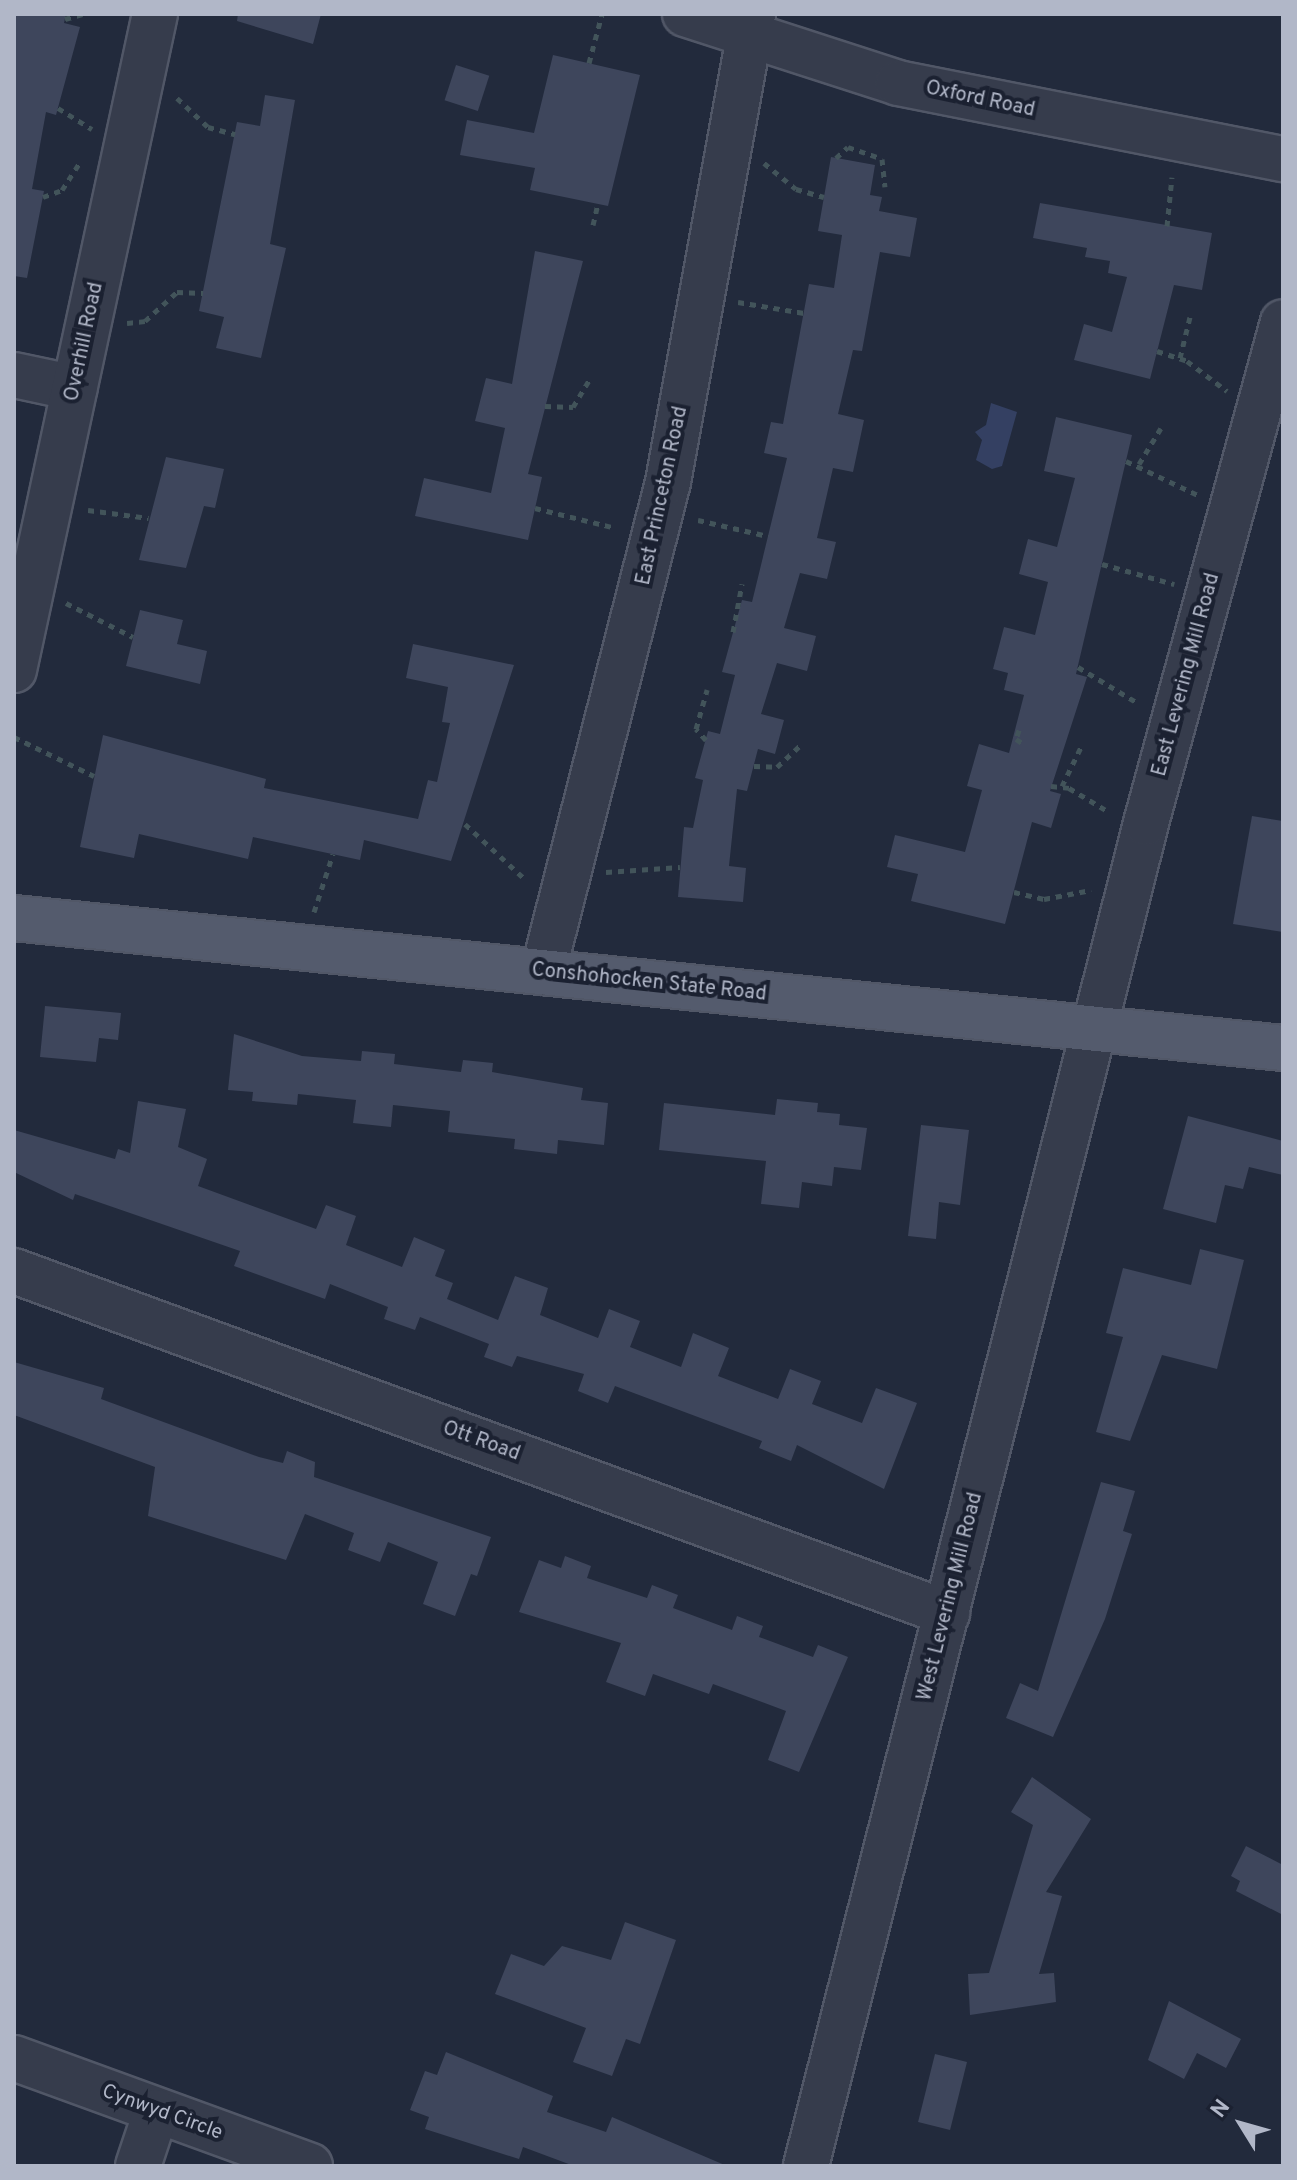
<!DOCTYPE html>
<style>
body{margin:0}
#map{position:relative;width:1297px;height:2180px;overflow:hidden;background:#222a3c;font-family:Overpass,sans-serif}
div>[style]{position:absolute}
.water>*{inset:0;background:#344062}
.building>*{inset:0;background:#3e465c;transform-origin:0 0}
.path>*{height:5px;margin-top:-2.5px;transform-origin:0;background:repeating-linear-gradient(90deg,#42545a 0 6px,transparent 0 12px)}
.roads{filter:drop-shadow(2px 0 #515767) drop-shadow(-2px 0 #515767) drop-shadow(0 2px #515767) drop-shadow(0 -2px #515767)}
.minor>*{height:44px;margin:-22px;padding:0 22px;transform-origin:22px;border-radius:22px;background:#363c4c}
.major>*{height:44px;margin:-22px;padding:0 22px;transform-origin:22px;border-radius:22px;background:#545b6d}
span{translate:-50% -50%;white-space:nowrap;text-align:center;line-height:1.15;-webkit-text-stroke:8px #1b2131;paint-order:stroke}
.street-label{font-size:20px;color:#b1b7c8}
.frame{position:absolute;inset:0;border:16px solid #b1b7c8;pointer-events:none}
.north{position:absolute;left:1201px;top:2084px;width:80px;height:80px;-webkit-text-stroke:6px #1b2131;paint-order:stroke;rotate:307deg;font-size:22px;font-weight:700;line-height:32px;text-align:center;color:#b1b7c8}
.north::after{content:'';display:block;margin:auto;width:28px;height:36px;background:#b1b7c8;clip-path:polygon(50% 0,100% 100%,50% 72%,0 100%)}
</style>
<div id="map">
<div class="water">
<i style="clip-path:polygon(991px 403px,1017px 412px,1002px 466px,992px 469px,976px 460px,982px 440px,975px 432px,986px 425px)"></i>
</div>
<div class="building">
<i style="clip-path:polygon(14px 14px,66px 14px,64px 23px,80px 27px,56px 115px,46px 112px,32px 189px,44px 191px,27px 278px,14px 276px)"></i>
<i style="clip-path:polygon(238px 14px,321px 14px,313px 44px,237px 21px)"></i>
<i style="clip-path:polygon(553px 55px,640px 75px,608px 206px,530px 190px,535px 168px,460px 155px,467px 120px,534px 133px)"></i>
<i style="left:456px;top:65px;width:35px;height:37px;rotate:18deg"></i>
<i style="clip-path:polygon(265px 95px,295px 100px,270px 244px,286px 248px,261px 358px,216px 348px,224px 317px,199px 311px,237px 122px,260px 126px)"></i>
<i style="clip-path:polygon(831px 157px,875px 165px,870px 195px,882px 197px,879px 211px,917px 218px,910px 257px,880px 252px,862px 351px,853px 350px,838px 414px,864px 420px,853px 472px,833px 468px,817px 538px,836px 542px,827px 579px,800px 573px,784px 628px,816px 636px,807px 671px,777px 663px,761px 714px,784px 720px,775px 754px,758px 749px,747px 791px,737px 789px,729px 866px,746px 868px,743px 902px,678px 897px,684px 827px,693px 828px,703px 780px,695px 778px,708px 731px,720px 734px,735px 675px,722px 672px,742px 600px,752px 602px,787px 458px,764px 453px,771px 422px,783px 424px,809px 284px,834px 288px,842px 235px,818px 231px)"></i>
<i style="clip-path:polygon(1040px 203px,1212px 233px,1202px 290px,1174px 285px,1150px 379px,1074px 360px,1084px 324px,1112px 332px,1127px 277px,1108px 273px,1110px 261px,1085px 257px,1087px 248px,1033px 238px)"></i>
<i style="clip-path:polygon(535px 251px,583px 261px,528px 474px,542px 477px,528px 540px,415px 516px,424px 478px,491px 493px,505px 428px,475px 421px,486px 378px,512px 384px)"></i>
<i style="clip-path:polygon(1056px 417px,1132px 435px,1076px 674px,1087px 677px,1050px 791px,1061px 794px,1051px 828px,1032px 822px,1005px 924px,911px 901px,918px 874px,887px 867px,895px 835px,965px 852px,982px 790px,967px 786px,979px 744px,1009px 753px,1024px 695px,1004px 690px,1008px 673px,993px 669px,1004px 627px,1035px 635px,1048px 582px,1019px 574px,1028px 539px,1057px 547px,1075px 478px,1044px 471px)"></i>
<i style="clip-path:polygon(166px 457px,224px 469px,215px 508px,204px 506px,186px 568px,139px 560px)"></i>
<i style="clip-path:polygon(140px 610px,183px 620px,177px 644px,207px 651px,200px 684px,126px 666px)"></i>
<i style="clip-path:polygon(413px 644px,514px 665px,451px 861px,364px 840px,360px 860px,253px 837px,248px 859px,139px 834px,134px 858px,80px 847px,103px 735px,266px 779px,264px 788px,418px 819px,428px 780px,437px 782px,450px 723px,442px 722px,448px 687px,406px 678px)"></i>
<i style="clip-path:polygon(1252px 816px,1283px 821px,1283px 932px,1233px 924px)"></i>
<i style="clip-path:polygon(45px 1006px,121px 1013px,118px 1040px,99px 1038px,96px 1062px,40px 1057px)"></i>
<i style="clip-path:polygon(234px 1034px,302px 1056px,361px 1061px,362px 1051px,395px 1054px,394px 1064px,461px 1072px,463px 1060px,493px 1063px,492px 1072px,583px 1088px,581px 1100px,608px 1103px,604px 1145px,558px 1140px,557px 1154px,514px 1149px,515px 1139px,448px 1132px,450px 1111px,393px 1105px,391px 1127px,353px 1123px,356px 1100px,298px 1094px,297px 1105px,252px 1101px,253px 1092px,228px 1090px)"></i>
<i style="clip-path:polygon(777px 1099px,818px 1103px,817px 1112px,840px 1114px,839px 1125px,867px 1128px,861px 1170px,834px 1167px,832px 1186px,802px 1182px,799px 1208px,761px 1204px,766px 1161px,659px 1150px,664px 1103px,775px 1115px)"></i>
<i style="clip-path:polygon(138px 1101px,186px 1109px,178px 1147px,207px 1159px,198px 1186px,316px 1229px,326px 1205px,356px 1216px,346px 1245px,402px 1267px,414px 1237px,445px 1250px,435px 1276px,453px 1283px,447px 1299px,498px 1320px,515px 1276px,548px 1288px,540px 1315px,598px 1338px,609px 1309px,640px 1321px,630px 1347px,681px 1367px,693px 1333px,729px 1348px,718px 1376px,778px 1399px,790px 1369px,821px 1381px,812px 1404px,862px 1423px,876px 1388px,917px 1403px,884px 1489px,797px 1445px,791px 1461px,759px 1448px,762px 1441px,615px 1386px,608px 1403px,578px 1391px,584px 1374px,517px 1356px,512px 1367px,484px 1357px,489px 1344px,420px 1317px,415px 1330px,384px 1319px,388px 1307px,330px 1284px,325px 1299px,234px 1266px,240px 1251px,75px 1194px,73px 1200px,14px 1172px,14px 1130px,115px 1159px,118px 1149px,130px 1153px)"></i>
<i style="clip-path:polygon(1188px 1116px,1283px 1141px,1283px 1175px,1249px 1167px,1243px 1189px,1225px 1185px,1216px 1223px,1163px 1209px)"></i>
<i style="clip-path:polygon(921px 1125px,969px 1130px,960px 1205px,939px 1202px,936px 1239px,908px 1236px)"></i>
<i style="clip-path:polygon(1200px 1249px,1244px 1260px,1217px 1369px,1162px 1355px,1130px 1441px,1096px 1432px,1123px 1337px,1106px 1333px,1123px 1268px,1191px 1285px)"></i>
<i style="clip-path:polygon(14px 1362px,104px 1388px,101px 1399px,259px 1457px,283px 1463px,287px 1451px,315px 1462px,314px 1477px,491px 1537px,477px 1576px,471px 1574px,455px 1616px,423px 1604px,438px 1562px,388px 1542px,380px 1562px,348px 1550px,354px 1533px,305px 1514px,286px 1560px,148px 1516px,155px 1467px,14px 1415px)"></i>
<i style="clip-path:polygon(1101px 1482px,1135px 1491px,1123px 1531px,1132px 1534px,1105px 1619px,1053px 1737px,1006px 1718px,1020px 1683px,1038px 1691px)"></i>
<i style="clip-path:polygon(565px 1556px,591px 1566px,587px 1578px,647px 1598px,652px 1585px,678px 1595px,673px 1608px,732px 1630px,737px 1616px,763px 1626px,759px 1637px,813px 1657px,818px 1645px,848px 1657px,799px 1772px,768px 1760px,786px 1711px,713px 1684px,709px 1694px,653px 1674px,645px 1696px,606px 1682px,621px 1643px,519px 1612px,539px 1560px,561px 1568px)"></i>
<i style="clip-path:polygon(1032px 1777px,1091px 1819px,1046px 1892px,1062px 1896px,1039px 1974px,1054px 1973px,1056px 2002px,970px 2015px,968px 1974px,989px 1973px,1033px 1825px,1011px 1812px)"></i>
<i style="clip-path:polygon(1246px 1846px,1283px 1865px,1283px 1915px,1236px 1891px,1240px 1881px,1231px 1876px)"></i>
<i style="clip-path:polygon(625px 1922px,676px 1940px,640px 2044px,626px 2039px,612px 2076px,573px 2062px,586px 2028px,495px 1994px,511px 1954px,544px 1966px,562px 1946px,611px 1960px)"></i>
<i style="clip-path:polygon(1169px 2001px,1241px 2039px,1226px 2068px,1197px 2053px,1184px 2079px,1148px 2060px)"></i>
<i style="clip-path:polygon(446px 2052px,553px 2096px,547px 2112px,606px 2132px,612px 2117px,727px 2166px,574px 2166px,523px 2147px,519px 2159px,425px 2129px,429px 2117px,410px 2110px,425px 2071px,437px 2075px)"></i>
<i style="left:935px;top:2054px;width:33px;height:70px;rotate:14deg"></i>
</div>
<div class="path">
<i style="left:65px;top:19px;width:18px;rotate:-16deg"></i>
<i style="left:589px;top:63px;width:51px;rotate:-75.1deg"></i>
<i style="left:177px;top:98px;width:42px;rotate:43.1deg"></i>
<i style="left:208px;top:127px;width:28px;rotate:15deg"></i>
<i style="left:58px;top:108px;width:40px;rotate:32deg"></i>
<i style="left:836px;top:158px;width:16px;rotate:-43deg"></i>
<i style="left:848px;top:147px;width:36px;rotate:19deg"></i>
<i style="left:882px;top:159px;width:28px;rotate:84deg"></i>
<i style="left:764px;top:163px;width:41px;rotate:39.1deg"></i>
<i style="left:796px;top:189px;width:29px;rotate:16deg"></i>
<i style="left:43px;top:197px;width:20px;rotate:-20deg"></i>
<i style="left:62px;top:190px;width:35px;rotate:-57deg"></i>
<i style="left:593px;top:225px;width:22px;rotate:-77deg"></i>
<i style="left:1167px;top:226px;width:49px;rotate:-84.2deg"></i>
<i style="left:738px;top:302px;width:67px;rotate:9.5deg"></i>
<i style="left:127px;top:323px;width:18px;rotate:-6deg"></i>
<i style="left:145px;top:321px;width:43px;rotate:-42.2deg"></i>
<i style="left:177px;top:292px;width:26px;rotate:2deg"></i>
<i style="left:1157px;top:351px;width:32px;rotate:18deg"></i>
<i style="left:1187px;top:361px;width:50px;rotate:36.9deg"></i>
<i style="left:1180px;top:358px;width:42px;rotate:-76.3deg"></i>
<i style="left:545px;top:406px;width:28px;rotate:2deg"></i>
<i style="left:573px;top:407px;width:35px;rotate:-59deg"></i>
<i style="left:1126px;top:461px;width:80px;rotate:25.3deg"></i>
<i style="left:1139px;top:464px;width:42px;rotate:-58.6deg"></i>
<i style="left:535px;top:508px;width:83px;rotate:13.9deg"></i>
<i style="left:88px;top:510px;width:61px;rotate:7.6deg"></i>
<i style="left:698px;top:520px;width:72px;rotate:12.9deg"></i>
<i style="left:1102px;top:564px;width:75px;rotate:15.5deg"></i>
<i style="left:66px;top:603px;width:75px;rotate:26.9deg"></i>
<i style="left:733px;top:632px;width:49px;rotate:-79.4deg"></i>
<i style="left:1078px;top:667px;width:70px;rotate:31deg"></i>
<i style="left:1019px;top:730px;width:9px;rotate:108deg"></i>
<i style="left:1016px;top:739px;width:9px;rotate:32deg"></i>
<i style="left:14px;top:737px;width:89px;rotate:26deg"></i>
<i style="left:706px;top:740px;width:15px;rotate:-132deg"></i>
<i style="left:696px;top:729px;width:41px;rotate:-74.2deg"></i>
<i style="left:754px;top:766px;width:23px;rotate:2deg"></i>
<i style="left:777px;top:767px;width:34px;rotate:-43deg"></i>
<i style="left:1051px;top:786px;width:18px;rotate:6deg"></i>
<i style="left:1069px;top:788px;width:47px;rotate:31deg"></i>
<i style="left:1062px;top:786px;width:43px;rotate:-64deg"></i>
<i style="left:465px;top:824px;width:83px;rotate:42.6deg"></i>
<i style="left:606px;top:872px;width:74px;rotate:-3.9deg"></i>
<i style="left:1014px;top:892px;width:31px;rotate:13deg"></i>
<i style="left:1044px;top:899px;width:48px;rotate:-10.8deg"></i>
<i style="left:314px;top:912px;width:61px;rotate:-71.9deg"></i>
</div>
<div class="roads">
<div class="minor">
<i style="left:685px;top:14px;width:224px;rotate:17.9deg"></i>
<i style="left:898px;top:83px;width:392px;rotate:11.2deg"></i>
<i style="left:14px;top:375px;width:62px;rotate:12deg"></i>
<i style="left:14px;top:670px;width:671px;rotate:-77.87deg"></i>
<i style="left:543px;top:972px;width:506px;rotate:-75.69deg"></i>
<i style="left:668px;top:482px;width:476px;rotate:-79.7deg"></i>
<i style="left:14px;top:1271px;width:994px;rotate:20.13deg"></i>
<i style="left:14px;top:2058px;width:315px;rotate:20deg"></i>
<i style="left:138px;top:2166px;width:57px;rotate:-71.6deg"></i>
<i style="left:806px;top:2166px;width:1385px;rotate:-75.79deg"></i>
<i style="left:1146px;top:823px;width:519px;rotate:-74.71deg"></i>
</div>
<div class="major">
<i style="left:14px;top:918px;width:1276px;rotate:5.85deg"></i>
</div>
</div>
<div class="street-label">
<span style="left:980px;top:100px;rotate:12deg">Oxford Road</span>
<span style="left:85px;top:342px;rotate:-78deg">Overhill Road</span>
<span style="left:663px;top:496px;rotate:-78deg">East Princeton Road</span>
<span style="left:1187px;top:675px;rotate:-75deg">East Levering Mill Road</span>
<span style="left:649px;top:983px;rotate:6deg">Conshohocken State Road</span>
<span style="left:481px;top:1442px;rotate:20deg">Ott Road</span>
<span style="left:951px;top:1597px;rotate:-76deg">West Levering Mill Road</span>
<span style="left:162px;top:2113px;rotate:20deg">Cynwyd Circle</span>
</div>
<div class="frame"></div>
<div class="north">N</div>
</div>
